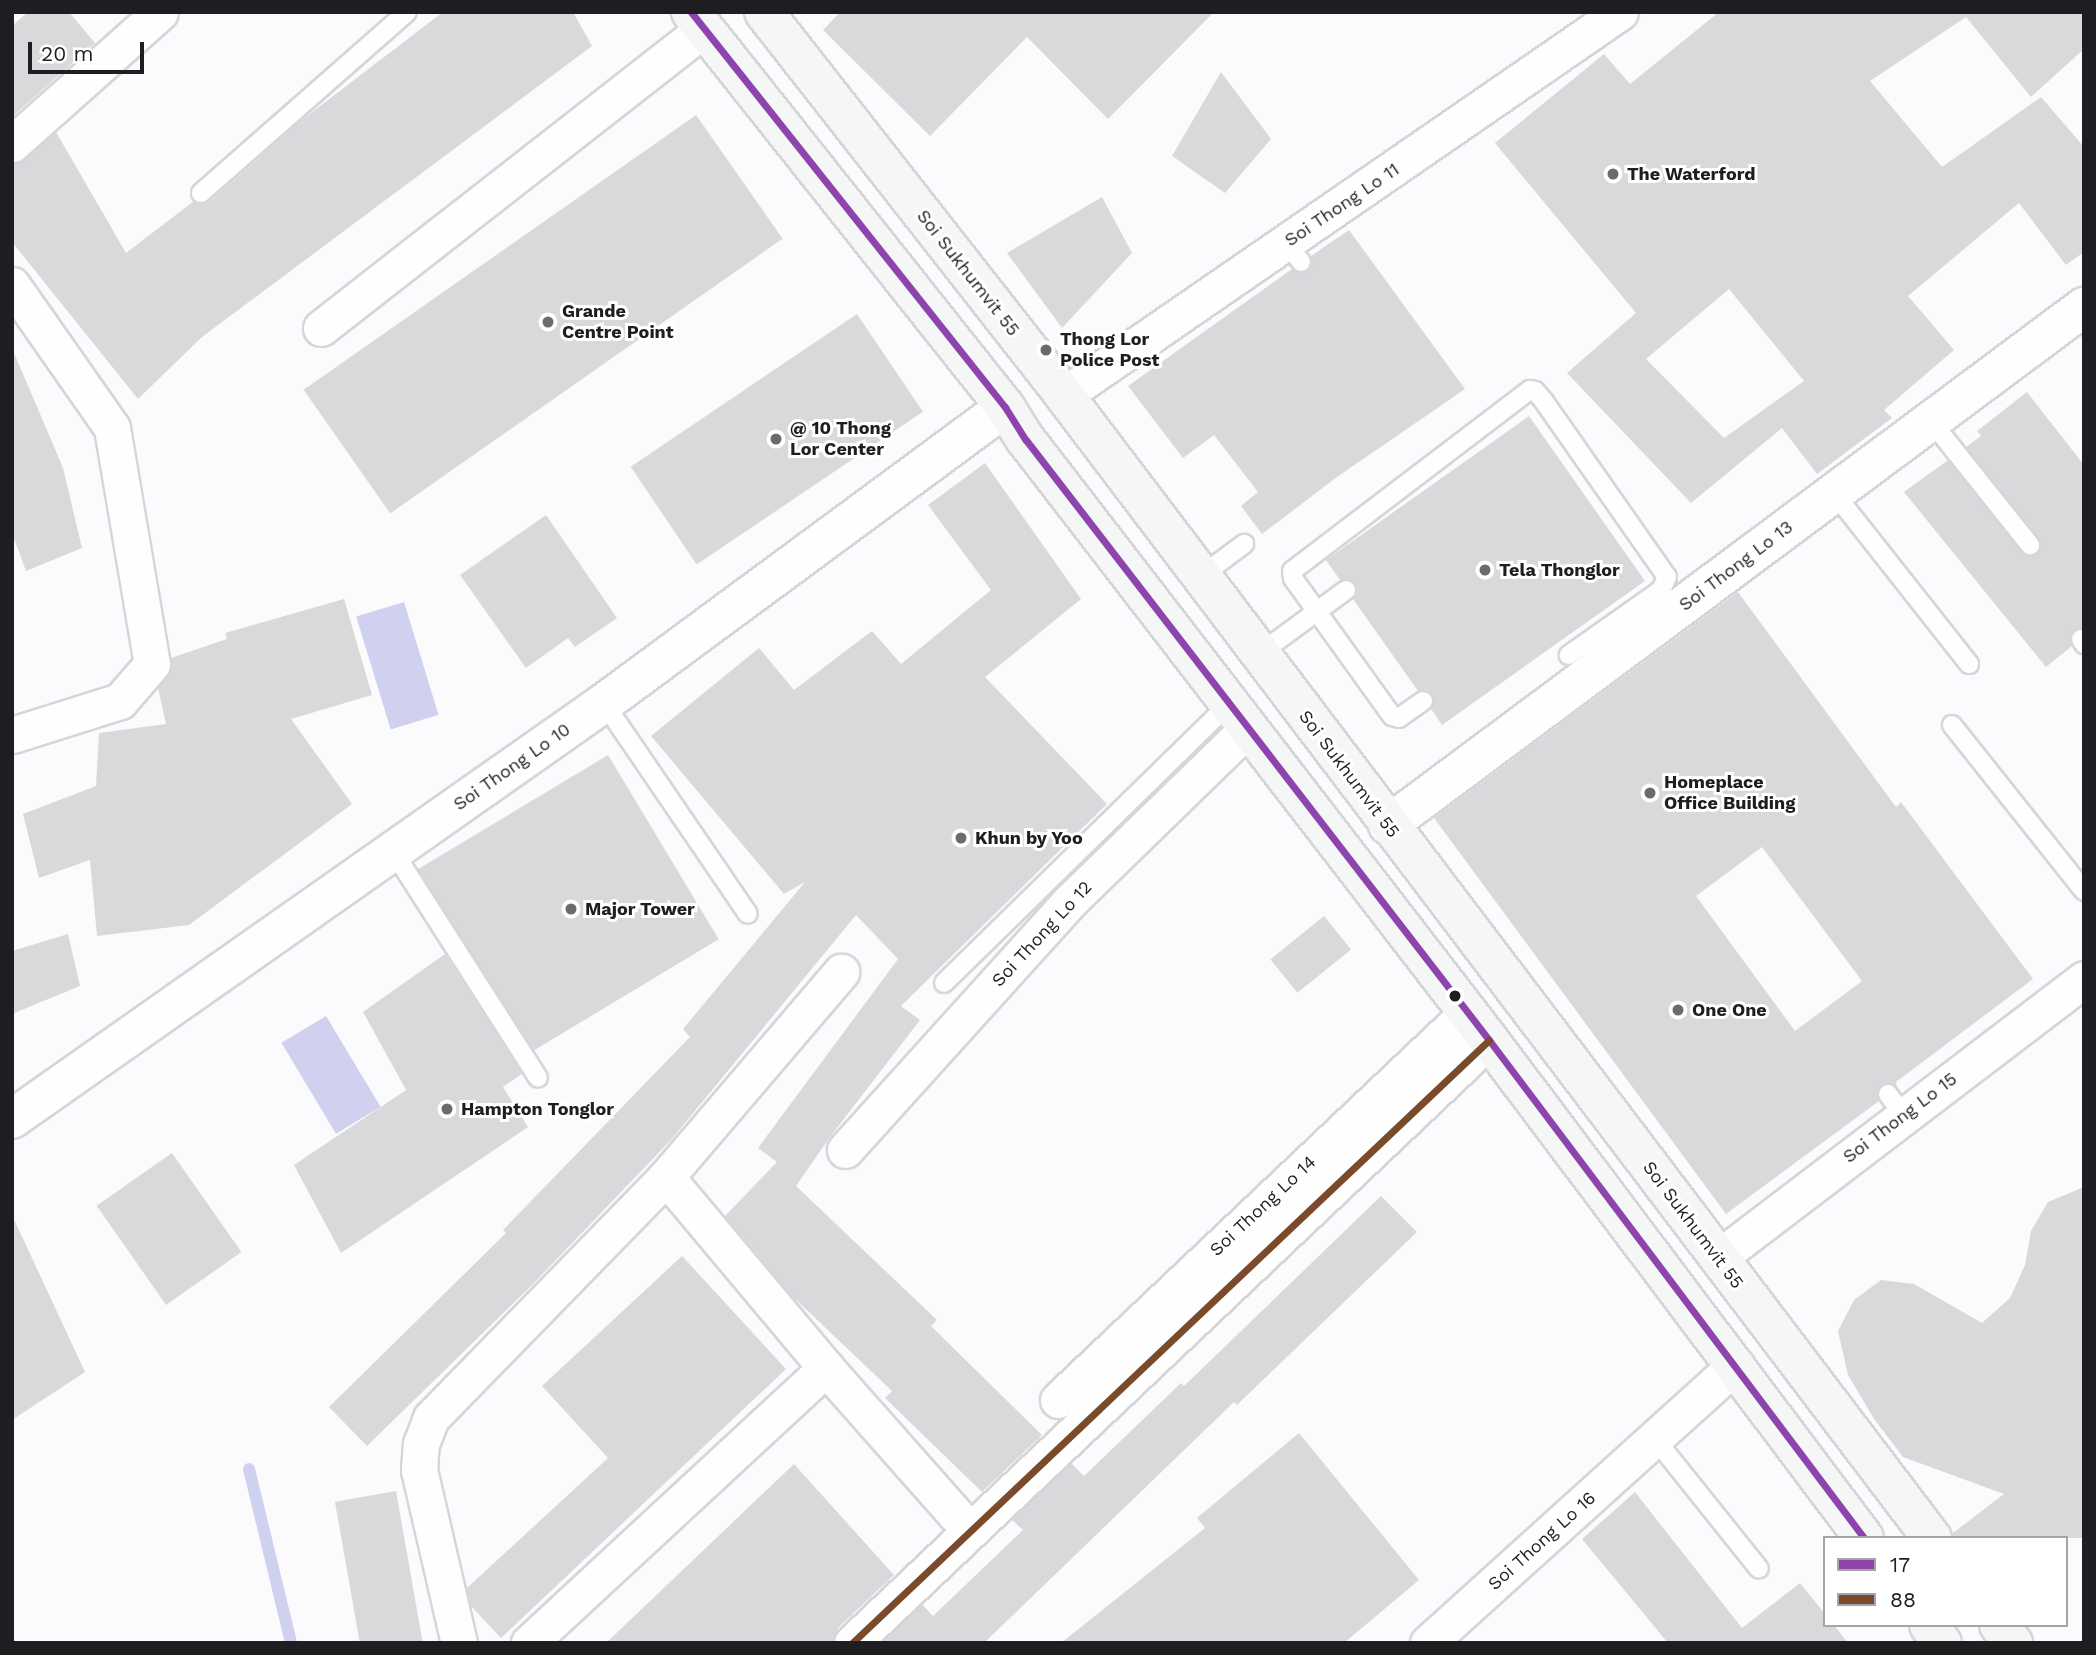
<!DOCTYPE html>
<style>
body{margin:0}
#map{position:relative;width:2096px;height:1655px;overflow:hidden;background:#fbfbfe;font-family:"Work Sans",sans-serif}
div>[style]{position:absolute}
.water>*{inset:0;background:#d0d0ef;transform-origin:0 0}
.stream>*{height:12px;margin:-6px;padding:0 6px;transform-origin:6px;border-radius:6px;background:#d0d0ef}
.building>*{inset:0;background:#d9d9dc;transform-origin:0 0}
.roads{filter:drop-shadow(2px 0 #d6d6da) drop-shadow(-2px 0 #d6d6da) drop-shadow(0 2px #d6d6da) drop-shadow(0 -2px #d6d6da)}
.service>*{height:18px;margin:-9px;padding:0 9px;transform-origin:9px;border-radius:9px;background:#fefeff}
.minor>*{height:35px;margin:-17.5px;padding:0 17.5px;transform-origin:17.5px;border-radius:17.5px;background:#fefeff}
.tertiary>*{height:38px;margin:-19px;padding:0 19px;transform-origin:19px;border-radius:19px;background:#fefeff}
.secondary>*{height:38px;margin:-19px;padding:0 19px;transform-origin:19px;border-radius:19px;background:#f5f7f6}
.bus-1>*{height:7px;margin:-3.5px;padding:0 3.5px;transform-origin:3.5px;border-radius:3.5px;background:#8e44ad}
.bus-2>*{height:7px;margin:-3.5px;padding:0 3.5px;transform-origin:3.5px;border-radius:3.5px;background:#7a4b2a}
.dots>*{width:19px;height:19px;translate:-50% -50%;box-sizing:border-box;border:4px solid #fff;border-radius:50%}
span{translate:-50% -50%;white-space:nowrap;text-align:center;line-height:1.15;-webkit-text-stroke:6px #fff;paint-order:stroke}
.poi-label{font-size:18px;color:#1e1e22;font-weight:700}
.left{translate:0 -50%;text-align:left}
.street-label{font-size:18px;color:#1e1e22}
.frame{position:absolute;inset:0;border:14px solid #1e1e22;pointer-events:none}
.legend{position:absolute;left:1823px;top:1536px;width:245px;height:91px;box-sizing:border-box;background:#fff;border:2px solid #a5a5a7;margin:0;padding:9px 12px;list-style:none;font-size:21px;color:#1e1e22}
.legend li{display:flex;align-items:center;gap:14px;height:35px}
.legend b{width:35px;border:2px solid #a5a5a7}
.scale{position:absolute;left:28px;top:42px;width:116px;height:32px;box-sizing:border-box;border:4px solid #1e1e22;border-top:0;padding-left:9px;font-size:21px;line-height:24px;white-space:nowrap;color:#1e1e22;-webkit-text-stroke:5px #fff;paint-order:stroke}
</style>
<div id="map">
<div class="water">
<i style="left:404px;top:602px;width:118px;height:50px;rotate:73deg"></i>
<i style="left:326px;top:1016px;width:106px;height:52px;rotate:59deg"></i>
</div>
<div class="stream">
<i style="left:249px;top:1469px;width:179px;rotate:76.4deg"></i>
</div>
<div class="building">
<i style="clip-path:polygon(28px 12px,69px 12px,95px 43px,12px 117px,12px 26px)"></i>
<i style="clip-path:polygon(443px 12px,573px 12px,592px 46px,202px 337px,138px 399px,12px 242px,12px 164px,25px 159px,56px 132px,126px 253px,194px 201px,203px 204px,209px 202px,303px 119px)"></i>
<i style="clip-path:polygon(840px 12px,1214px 12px,1108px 119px,1027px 37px,930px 136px,823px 30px)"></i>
<i style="clip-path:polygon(evenodd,1719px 12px,2084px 12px,2084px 49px,2031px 97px,1966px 17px,1870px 81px,1942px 167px,2041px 97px,2084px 147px,2084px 252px,2066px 265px,2019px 203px,1908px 296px,1954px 350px,1884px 410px,1892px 418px,1817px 474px,1782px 428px,1691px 503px,1567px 373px,1636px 313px,1495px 143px,1604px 54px,1630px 84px,1719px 12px,1729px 289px,1804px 381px,1724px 438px,1646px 359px,1729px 289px)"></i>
<i style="clip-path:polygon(1221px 72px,1271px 139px,1225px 193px,1172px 156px)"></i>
<i style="left:696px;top:115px;width:151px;height:479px;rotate:55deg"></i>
<i style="clip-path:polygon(1102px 197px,1132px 253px,1062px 328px,1007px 253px)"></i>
<i style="clip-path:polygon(1349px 230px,1465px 389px,1337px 477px,1262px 534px,1241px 506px,1258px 492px,1214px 435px,1183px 458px,1128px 386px,1292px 269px,1297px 273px,1307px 271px,1312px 266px,1311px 256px)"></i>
<i style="left:857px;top:314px;width:118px;height:273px;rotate:56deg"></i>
<i style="clip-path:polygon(12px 348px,63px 468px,82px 548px,26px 571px,12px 533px)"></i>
<i style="clip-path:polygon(2027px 392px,2084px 465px,2084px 628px,2071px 633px,2072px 646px,2046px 667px,1904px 492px,1948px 460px,2021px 552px,2031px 556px,2038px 553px,2041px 544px,2039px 538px,1966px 447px,1981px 436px,1977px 431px)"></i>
<i style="clip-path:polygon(1529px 416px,1645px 581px,1442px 725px,1431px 709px,1434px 701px,1433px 695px,1427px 690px,1418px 691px,1353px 599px,1357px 594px,1355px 584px,1350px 579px,1340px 580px,1326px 560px)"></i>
<i style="clip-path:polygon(985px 463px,1081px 599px,985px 677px,1107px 804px,901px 1006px,920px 1020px,830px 1137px,796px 1186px,937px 1320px,931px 1326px,1042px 1435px,982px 1492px,885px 1398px,892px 1391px,793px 1297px,725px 1216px,777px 1162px,758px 1148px,898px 959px,856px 915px,671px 1140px,532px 1285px,367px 1446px,329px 1407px,506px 1233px,503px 1230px,690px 1037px,683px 1029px,805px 882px,784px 894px,651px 736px,759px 648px,794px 690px,872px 631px,901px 664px,991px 590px,928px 505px)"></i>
<i style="clip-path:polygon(546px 515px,617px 618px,575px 647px,568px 638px,526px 668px,460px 575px)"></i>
<i style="clip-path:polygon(evenodd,1738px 592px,1896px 807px,1901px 802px,2033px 979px,1896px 1082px,1897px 1087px,1888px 1083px,1881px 1085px,1877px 1094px,1879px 1101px,1726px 1214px,1434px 818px,1738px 592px,1762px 847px,1862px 981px,1795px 1031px,1696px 896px,1762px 847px)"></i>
<i style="clip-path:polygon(344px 599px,372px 695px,291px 719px,352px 804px,189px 925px,97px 936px,90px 860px,39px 878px,23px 814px,96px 786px,99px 733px,166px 724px,158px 688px,171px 670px,171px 658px,227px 639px,225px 633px)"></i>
<i style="left:608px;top:755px;width:215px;height:222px;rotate:59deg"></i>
<i style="left:1324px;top:916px;width:43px;height:69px;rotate:51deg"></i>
<i style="clip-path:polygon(68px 934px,80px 986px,12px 1014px,12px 951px)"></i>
<i style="clip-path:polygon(445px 954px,522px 1074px,503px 1087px,528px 1127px,341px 1253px,294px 1165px,406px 1090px,363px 1012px)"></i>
<i style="left:172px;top:1153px;width:121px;height:92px;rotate:55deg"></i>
<i style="clip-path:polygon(2084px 1187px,2084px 1538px,1953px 1538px,1953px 1533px,2004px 1494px,1903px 1457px,1874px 1419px,1848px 1375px,1838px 1331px,1854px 1300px,1881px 1280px,1914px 1284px,1982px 1323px,2010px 1298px,2025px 1265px,2031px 1231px,2048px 1202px)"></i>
<i style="clip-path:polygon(1381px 1196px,1417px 1232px,1237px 1405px,1234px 1402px,984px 1643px,882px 1643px,922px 1604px,933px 1616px,1023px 1530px,1012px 1520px,1071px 1463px,1084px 1476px,1181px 1383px,1184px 1386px)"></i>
<i style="clip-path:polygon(12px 1215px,85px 1372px,12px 1420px)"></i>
<i style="clip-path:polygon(682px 1256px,786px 1369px,501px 1638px,471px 1606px,467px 1588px,608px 1458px,542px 1386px)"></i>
<i style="clip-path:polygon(1299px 1433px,1419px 1580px,1344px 1643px,1061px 1643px,1205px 1528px,1197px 1518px)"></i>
<i style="clip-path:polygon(794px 1464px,894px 1575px,838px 1628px,832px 1643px,606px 1643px)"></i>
<i style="left:396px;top:1491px;width:155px;height:62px;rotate:80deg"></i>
<i style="clip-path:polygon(1635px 1492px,1742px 1628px,1800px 1583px,1825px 1614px,1825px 1625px,1834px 1625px,1848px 1643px,1668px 1643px,1582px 1539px)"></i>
</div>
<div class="roads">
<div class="service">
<i style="left:201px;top:193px;width:274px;rotate:-41.3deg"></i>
<i style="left:1286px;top:242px;width:25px;rotate:53deg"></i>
<i style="left:1931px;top:421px;width:159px;rotate:51.4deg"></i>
<i style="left:1834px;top:493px;width:218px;rotate:51.7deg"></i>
<i style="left:1201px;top:576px;width:54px;rotate:-36.7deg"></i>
<i style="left:2081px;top:639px;width:6px;rotate:59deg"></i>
<i style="left:1259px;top:654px;width:108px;rotate:-36.3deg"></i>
<i style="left:1423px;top:701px;width:29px;rotate:145deg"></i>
<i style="left:1399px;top:718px;width:7px;rotate:-164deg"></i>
<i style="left:1392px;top:716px;width:170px;rotate:-125.7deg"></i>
<i style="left:1293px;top:578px;width:7px;rotate:-98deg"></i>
<i style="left:1292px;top:571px;width:299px;rotate:-37.3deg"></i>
<i style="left:1530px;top:390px;width:5px;rotate:11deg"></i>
<i style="left:1535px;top:391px;width:12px;rotate:48deg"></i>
<i style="left:1543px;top:400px;width:216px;rotate:55deg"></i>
<i style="left:1667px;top:577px;width:14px;rotate:115deg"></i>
<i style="left:1661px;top:590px;width:113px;rotate:144.8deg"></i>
<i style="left:604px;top:703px;width:255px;rotate:55.7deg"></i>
<i style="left:1952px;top:725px;width:212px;rotate:51.5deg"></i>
<i style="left:393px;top:851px;width:269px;rotate:57.4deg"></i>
<i style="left:944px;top:983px;width:400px;rotate:-44.4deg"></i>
<i style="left:1888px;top:1094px;width:26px;rotate:54deg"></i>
<i style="left:1655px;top:1439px;width:166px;rotate:51.3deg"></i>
</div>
<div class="minor">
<i style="left:12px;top:144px;width:198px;rotate:-41.7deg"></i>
<i style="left:12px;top:285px;width:174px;rotate:55deg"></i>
<i style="left:112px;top:428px;width:239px;rotate:80.4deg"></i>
<i style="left:152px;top:664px;width:49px;rotate:130.9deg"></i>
<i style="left:120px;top:701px;width:113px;rotate:162.5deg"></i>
<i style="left:321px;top:328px;width:486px;rotate:-38deg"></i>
<i style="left:1064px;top:395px;width:675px;rotate:-34.56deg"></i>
<i style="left:845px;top:1150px;width:334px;rotate:-47.9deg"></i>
<i style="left:1069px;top:902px;width:250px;rotate:-44.2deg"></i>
<i style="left:666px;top:1177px;width:249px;rotate:50deg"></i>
<i style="left:826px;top:1368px;width:217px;rotate:48.5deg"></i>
<i style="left:1718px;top:1258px;width:460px;rotate:-37.3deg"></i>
<i style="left:1058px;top:1400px;width:564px;rotate:-43.42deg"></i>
<i style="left:459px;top:1643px;width:178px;rotate:-103deg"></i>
<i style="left:419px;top:1470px;width:26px;rotate:-86deg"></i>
<i style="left:421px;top:1444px;width:28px;rotate:-69deg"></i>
<i style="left:431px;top:1418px;width:337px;rotate:-45.7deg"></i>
<i style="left:666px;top:1177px;width:270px;rotate:-49.5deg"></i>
<i style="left:529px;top:1643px;width:405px;rotate:-42.8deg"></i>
<i style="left:852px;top:1643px;width:877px;rotate:-43.43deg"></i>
<i style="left:1428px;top:1643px;width:415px;rotate:-42.1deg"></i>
</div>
<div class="tertiary">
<i style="left:1388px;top:825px;width:868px;rotate:-36.66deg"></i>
<i style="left:12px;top:1119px;width:724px;rotate:-35.1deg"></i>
<i style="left:604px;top:703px;width:498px;rotate:-36.4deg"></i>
</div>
<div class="secondary">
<i style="left:691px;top:12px;width:505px;rotate:51.52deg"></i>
<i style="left:1005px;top:407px;width:39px;rotate:58deg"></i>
<i style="left:1026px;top:440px;width:758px;rotate:52.34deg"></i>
<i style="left:1489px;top:1040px;width:623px;rotate:53.02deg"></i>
<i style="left:764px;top:12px;width:487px;rotate:51.9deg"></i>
<i style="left:1064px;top:395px;width:1435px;rotate:52.79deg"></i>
<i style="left:1929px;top:1625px;width:22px;rotate:54deg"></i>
<i style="left:1999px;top:1625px;width:23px;rotate:52deg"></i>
</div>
</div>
<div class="bus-1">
<i style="left:691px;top:12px;width:505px;rotate:51.52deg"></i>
<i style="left:1005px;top:407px;width:39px;rotate:58deg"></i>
<i style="left:1026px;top:440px;width:758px;rotate:52.34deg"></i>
<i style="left:1489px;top:1040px;width:623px;rotate:53.02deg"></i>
</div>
<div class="bus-2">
<i style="left:852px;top:1643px;width:877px;rotate:-43.43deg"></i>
</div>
<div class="dots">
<i style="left:1613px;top:174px;background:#6b6b6f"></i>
<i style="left:548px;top:322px;background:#6b6b6f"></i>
<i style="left:1046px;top:350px;background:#6b6b6f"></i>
<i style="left:776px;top:439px;background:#6b6b6f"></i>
<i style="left:1485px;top:570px;background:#6b6b6f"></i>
<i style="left:1650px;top:793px;background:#6b6b6f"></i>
<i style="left:961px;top:838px;background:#6b6b6f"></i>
<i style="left:571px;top:909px;background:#6b6b6f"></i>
<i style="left:1455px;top:996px;background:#1e1e22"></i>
<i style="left:1678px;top:1010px;background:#6b6b6f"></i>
<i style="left:447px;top:1109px;background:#6b6b6f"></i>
</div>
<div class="poi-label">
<span class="left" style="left:1627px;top:174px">The Waterford</span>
<span class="left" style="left:562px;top:322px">Grande<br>Centre Point</span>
<span class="left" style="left:1060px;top:350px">Thong Lor<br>Police Post</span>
<span class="left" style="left:790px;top:439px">@ 10 Thong<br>Lor Center</span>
<span class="left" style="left:1499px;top:570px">Tela Thonglor</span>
<span class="left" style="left:1664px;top:793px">Homeplace<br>Office Building</span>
<span class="left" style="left:975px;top:838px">Khun by Yoo</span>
<span class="left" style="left:585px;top:909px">Major Tower</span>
<span class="left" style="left:1692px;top:1010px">One One</span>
<span class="left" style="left:461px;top:1109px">Hampton Tonglor</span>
</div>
<div class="street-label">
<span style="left:1342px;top:205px;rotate:-34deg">Soi Thong Lo 11</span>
<span style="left:968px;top:273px;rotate:52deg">Soi Sukhumvit 55</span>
<span style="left:1736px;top:566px;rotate:-37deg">Soi Thong Lo 13</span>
<span style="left:512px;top:767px;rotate:-35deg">Soi Thong Lo 10</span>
<span style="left:1349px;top:774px;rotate:53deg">Soi Sukhumvit 55</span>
<span style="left:1042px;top:934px;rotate:-47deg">Soi Thong Lo 12</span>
<span style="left:1900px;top:1118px;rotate:-37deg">Soi Thong Lo 15</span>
<span style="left:1263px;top:1206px;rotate:-43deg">Soi Thong Lo 14</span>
<span style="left:1693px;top:1225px;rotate:53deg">Soi Sukhumvit 55</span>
<span style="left:1542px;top:1541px;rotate:-42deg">Soi Thong Lo 16</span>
</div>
<div class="frame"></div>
<ul class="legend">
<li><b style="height:9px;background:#8e44ad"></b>17</li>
<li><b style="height:9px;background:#7a4b2a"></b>88</li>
</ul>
<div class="scale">20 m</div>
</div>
